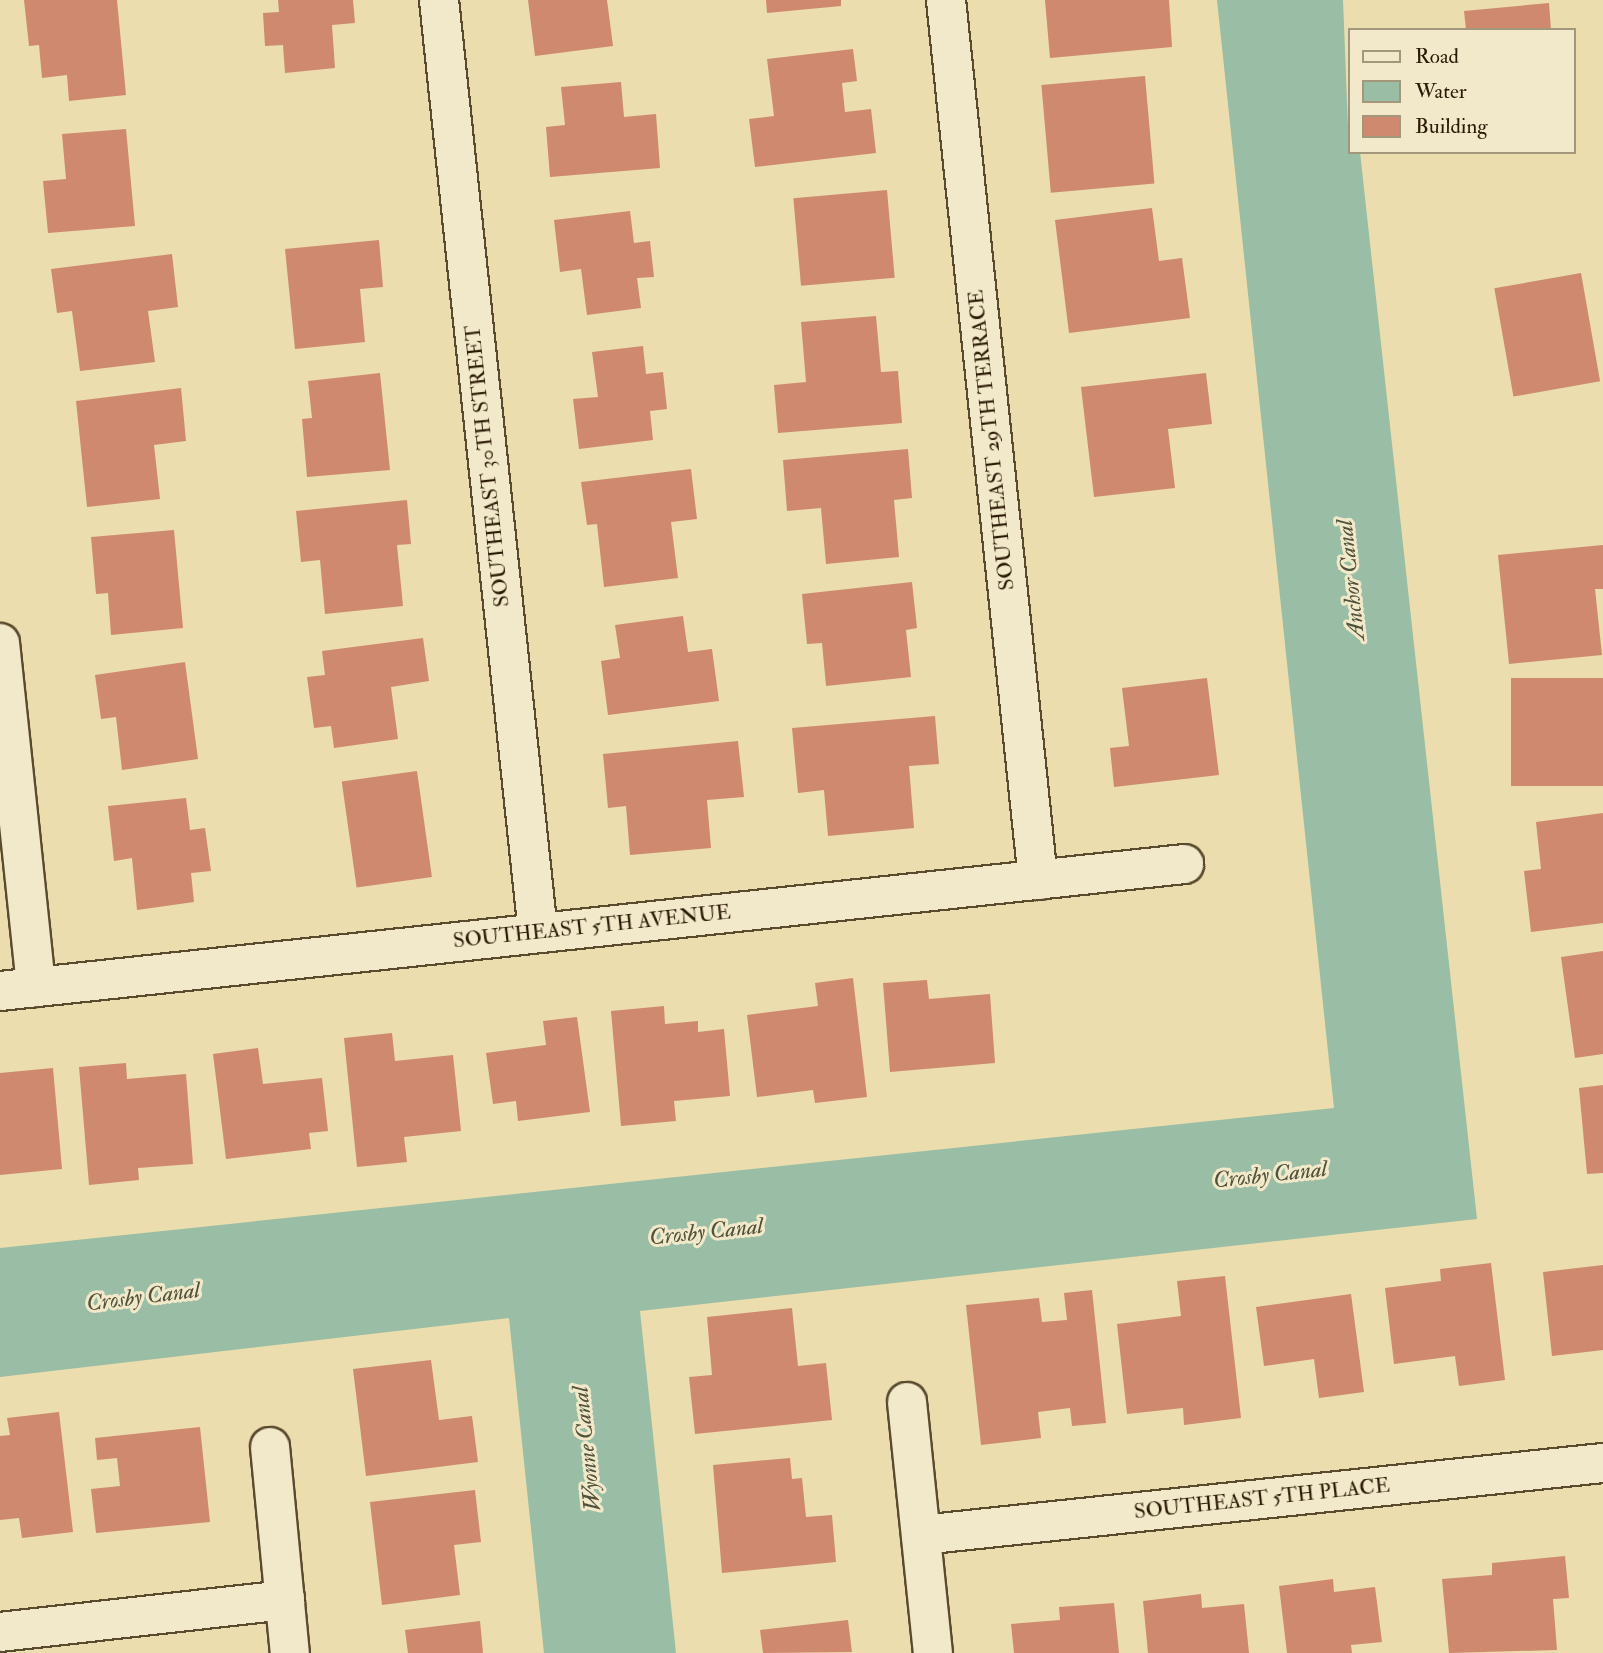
<!DOCTYPE html>
<style>
body{margin:0}
#map{position:relative;width:1603px;height:1653px;overflow:hidden;background:#ebddad;font-family:"IM FELL Double Pica",serif}
div>[style]{position:absolute}
.water>*{inset:0;background:#99bda5}
.building>*{inset:0;background:#ce896f;transform-origin:0 0}
.roads{filter:drop-shadow(2px 0 #5a4a2e) drop-shadow(-2px 0 #5a4a2e) drop-shadow(0 2px #5a4a2e) drop-shadow(0 -2px #5a4a2e)}
.minor>*{height:38px;margin:-19px;padding:0 19px;transform-origin:19px;border-radius:19px;background:#f2e9ca}
span{translate:-50% -50%;white-space:nowrap;text-align:center;line-height:1.15;-webkit-text-stroke:6px #f2e9ca;paint-order:stroke}
.street-label{font-size:21px;color:#2a1904}
.water-label{font-size:23px;color:#51523c;font-style:italic}
.legend{position:absolute;left:1348px;top:28px;width:228px;height:126px;box-sizing:border-box;background:#f2e9ca;border:2px solid #a2967b;margin:0;padding:9px 12px;list-style:none;font-size:21px;color:#2a1904}
.legend li{display:flex;align-items:center;gap:14px;height:35px}
.legend b{width:35px;border:2px solid #a2967b}
</style>
<div id="map">
<div class="water">
<i style="clip-path:polygon(1217px 0,1343px 0,1349px 152px,1360px 152px,1477px 1219px,640px 1311px,676px 1653px,544px 1653px,509px 1318px,0 1377px,0 1248px,1334px 1108px)"></i>
</div>
<div class="building">
<i style="clip-path:polygon(24px 0,117px 0,126px 95px,69px 101px,67px 75px,42px 78px,39px 45px,29px 46px)"></i>
<i style="clip-path:polygon(278px 0,353px 0,355px 23px,332px 25px,335px 68px,285px 73px,283px 45px,265px 46px,263px 13px,279px 12px)"></i>
<i style="clip-path:polygon(528px 0,607px 0,613px 46px,535px 56px)"></i>
<i style="clip-path:polygon(766px 0,841px 0,841px 6px,767px 13px)"></i>
<i style="clip-path:polygon(1045px 0,1169px 0,1172px 47px,1050px 58px)"></i>
<i style="clip-path:polygon(1549px 3px,1551px 30px,1466px 30px,1464px 11px)"></i>
<i style="clip-path:polygon(853px 49px,857px 81px,842px 83px,845px 112px,871px 109px,876px 153px,755px 167px,749px 119px,774px 116px,767px 59px)"></i>
<i style="left:1145px;top:76px;width:108px;height:104px;rotate:85deg"></i>
<i style="clip-path:polygon(621px 82px,624px 117px,656px 114px,660px 168px,550px 177px,546px 127px,565px 125px,561px 87px)"></i>
<i style="clip-path:polygon(126px 129px,135px 226px,48px 233px,43px 181px,66px 179px,62px 134px)"></i>
<i style="left:887px;top:190px;width:88px;height:94px;rotate:85deg"></i>
<i style="clip-path:polygon(1152px 208px,1159px 261px,1182px 258px,1190px 318px,1069px 333px,1055px 220px)"></i>
<i style="clip-path:polygon(630px 211px,634px 243px,650px 241px,654px 277px,637px 278px,641px 308px,587px 315px,581px 269px,560px 272px,554px 220px)"></i>
<i style="clip-path:polygon(379px 240px,383px 287px,360px 289px,365px 342px,295px 349px,285px 249px)"></i>
<i style="clip-path:polygon(172px 254px,178px 307px,148px 311px,155px 362px,80px 371px,72px 311px,57px 313px,51px 269px)"></i>
<i style="left:1581px;top:273px;width:110px;height:88px;rotate:80deg"></i>
<i style="clip-path:polygon(876px 316px,881px 372px,898px 371px,902px 423px,778px 433px,774px 385px,806px 382px,801px 322px)"></i>
<i style="clip-path:polygon(643px 346px,646px 374px,663px 372px,667px 409px,650px 411px,653px 440px,579px 449px,573px 399px,598px 397px,592px 352px)"></i>
<i style="clip-path:polygon(380px 373px,390px 470px,307px 477px,302px 419px,312px 418px,308px 381px)"></i>
<i style="clip-path:polygon(1206px 373px,1212px 424px,1168px 429px,1175px 488px,1094px 497px,1081px 387px)"></i>
<i style="clip-path:polygon(181px 388px,186px 441px,154px 445px,160px 499px,87px 507px,76px 401px)"></i>
<i style="clip-path:polygon(908px 449px,912px 498px,894px 500px,899px 557px,826px 564px,821px 508px,787px 511px,783px 460px)"></i>
<i style="clip-path:polygon(691px 469px,697px 519px,671px 522px,678px 578px,604px 587px,597px 524px,587px 525px,581px 482px)"></i>
<i style="clip-path:polygon(407px 500px,411px 544px,397px 545px,403px 606px,325px 614px,320px 560px,301px 562px,296px 511px)"></i>
<i style="clip-path:polygon(174px 530px,183px 628px,111px 635px,108px 593px,96px 594px,91px 537px)"></i>
<i style="clip-path:polygon(1603px 545px,1603px 589px,1595px 589px,1602px 655px,1509px 664px,1498px 555px)"></i>
<i style="clip-path:polygon(912px 582px,917px 628px,906px 630px,911px 677px,826px 686px,822px 643px,807px 644px,802px 594px)"></i>
<i style="clip-path:polygon(683px 616px,688px 652px,712px 649px,719px 701px,608px 715px,601px 661px,620px 658px,615px 625px)"></i>
<i style="clip-path:polygon(423px 638px,429px 681px,391px 687px,398px 739px,334px 748px,331px 726px,314px 728px,307px 677px,325px 675px,322px 651px)"></i>
<i style="clip-path:polygon(185px 662px,198px 759px,122px 770px,116px 717px,101px 719px,95px 675px)"></i>
<i style="clip-path:polygon(1207px 678px,1219px 775px,1114px 787px,1110px 748px,1129px 746px,1122px 688px)"></i>
<i style="left:1603px;top:678px;width:108px;height:92px;rotate:90deg"></i>
<i style="clip-path:polygon(935px 716px,939px 764px,909px 766px,914px 828px,828px 836px,824px 790px,798px 793px,792px 728px)"></i>
<i style="clip-path:polygon(738px 741px,744px 797px,707px 800px,711px 848px,630px 855px,626px 806px,608px 808px,603px 754px)"></i>
<i style="left:417px;top:771px;width:107px;height:76px;rotate:82deg"></i>
<i style="clip-path:polygon(186px 798px,190px 830px,205px 828px,211px 871px,191px 873px,194px 902px,137px 910px,132px 858px,114px 861px,108px 806px)"></i>
<i style="clip-path:polygon(1603px 813px,1603px 923px,1531px 932px,1524px 871px,1541px 869px,1536px 822px)"></i>
<i style="clip-path:polygon(1603px 951px,1603px 1054px,1575px 1058px,1561px 957px)"></i>
<i style="clip-path:polygon(853px 978px,867px 1097px,815px 1103px,813px 1090px,757px 1097px,747px 1015px,818px 1006px,815px 983px)"></i>
<i style="clip-path:polygon(927px 980px,929px 999px,990px 994px,995px 1063px,890px 1072px,883px 983px)"></i>
<i style="clip-path:polygon(664px 1006px,665px 1024px,698px 1021px,698px 1032px,724px 1029px,730px 1096px,674px 1101px,676px 1121px,621px 1126px,611px 1011px)"></i>
<i style="clip-path:polygon(577px 1017px,590px 1112px,518px 1121px,516px 1101px,493px 1104px,486px 1053px,546px 1045px,543px 1021px)"></i>
<i style="clip-path:polygon(392px 1033px,395px 1061px,453px 1055px,461px 1131px,404px 1137px,407px 1162px,357px 1167px,344px 1038px)"></i>
<i style="clip-path:polygon(258px 1048px,263px 1084px,322px 1078px,328px 1131px,309px 1133px,311px 1149px,226px 1159px,213px 1054px)"></i>
<i style="clip-path:polygon(126px 1063px,127px 1079px,186px 1074px,193px 1164px,138px 1168px,139px 1180px,89px 1185px,79px 1067px)"></i>
<i style="clip-path:polygon(53px 1068px,62px 1169px,0 1175px,0 1073px)"></i>
<i style="clip-path:polygon(1603px 1085px,1603px 1173px,1587px 1174px,1579px 1088px)"></i>
<i style="clip-path:polygon(1491px 1263px,1505px 1380px,1459px 1386px,1455px 1356px,1394px 1364px,1385px 1288px,1441px 1281px,1440px 1269px)"></i>
<i style="clip-path:polygon(1603px 1265px,1603px 1350px,1552px 1356px,1543px 1272px)"></i>
<i style="clip-path:polygon(1225px 1276px,1241px 1418px,1184px 1425px,1183px 1408px,1127px 1414px,1117px 1324px,1181px 1316px,1177px 1281px)"></i>
<i style="clip-path:polygon(1092px 1290px,1106px 1423px,1072px 1426px,1070px 1408px,1038px 1412px,1041px 1438px,981px 1445px,966px 1305px,1039px 1298px,1042px 1322px,1067px 1320px,1064px 1293px)"></i>
<i style="clip-path:polygon(1351px 1294px,1364px 1392px,1319px 1398px,1314px 1359px,1264px 1366px,1256px 1307px)"></i>
<i style="clip-path:polygon(792px 1308px,798px 1366px,826px 1363px,832px 1420px,695px 1434px,689px 1377px,712px 1375px,707px 1317px)"></i>
<i style="clip-path:polygon(431px 1360px,439px 1420px,472px 1416px,478px 1462px,366px 1476px,353px 1369px)"></i>
<i style="clip-path:polygon(59px 1412px,73px 1532px,22px 1538px,19px 1518px,0 1520px,0 1436px,10px 1435px,7px 1418px)"></i>
<i style="clip-path:polygon(200px 1427px,210px 1522px,96px 1533px,91px 1489px,120px 1486px,117px 1458px,97px 1460px,95px 1438px)"></i>
<i style="clip-path:polygon(790px 1458px,792px 1479px,802px 1478px,806px 1517px,832px 1515px,836px 1562px,722px 1573px,713px 1465px)"></i>
<i style="clip-path:polygon(475px 1490px,481px 1542px,454px 1545px,460px 1595px,382px 1605px,370px 1502px)"></i>
<i style="clip-path:polygon(1565px 1556px,1569px 1598px,1553px 1599px,1557px 1650px,1449px 1653px,1442px 1579px,1492px 1575px,1492px 1563px)"></i>
<i style="clip-path:polygon(1333px 1579px,1334px 1592px,1375px 1587px,1382px 1642px,1351px 1645px,1352px 1653px,1287px 1653px,1279px 1586px)"></i>
<i style="clip-path:polygon(1201px 1594px,1202px 1608px,1244px 1604px,1249px 1653px,1148px 1653px,1143px 1601px)"></i>
<i style="clip-path:polygon(1114px 1603px,1119px 1653px,1014px 1653px,1011px 1624px,1060px 1620px,1059px 1607px)"></i>
<i style="clip-path:polygon(848px 1620px,852px 1652px,763px 1653px,760px 1630px)"></i>
<i style="clip-path:polygon(480px 1621px,483px 1653px,408px 1653px,405px 1630px)"></i>
</div>
<div class="roads">
<div class="minor">
<i style="left:439px;top:0;width:938px;rotate:83.94deg"></i>
<i style="left:946px;top:0;width:885px;rotate:84.03deg"></i>
<i style="left:0;top:643px;width:346px;rotate:84deg"></i>
<i style="left:0;top:991px;width:1191px;rotate:-6.12deg"></i>
<i style="left:907px;top:1402px;width:252px;rotate:84.1deg"></i>
<i style="left:270px;top:1447px;width:207px;rotate:84.5deg"></i>
<i style="left:921px;top:1535px;width:686px;rotate:-6.03deg"></i>
<i style="left:0;top:1632px;width:287px;rotate:-6.4deg"></i>
</div>
</div>
<div class="street-label">
<span style="left:992px;top:440px;rotate:-96deg">SOUTHEAST 29TH TERRACE</span>
<span style="left:488px;top:466px;rotate:-96deg">SOUTHEAST 30TH STREET</span>
<span style="left:592px;top:927px;rotate:-6deg">SOUTHEAST 5TH AVENUE</span>
<span style="left:1262px;top:1499px;rotate:-6deg">SOUTHEAST 5TH PLACE</span>
</div>
<div class="water-label">
<span style="left:1351px;top:580px;rotate:-96deg">Anchor Canal</span>
<span style="left:1270px;top:1175px;rotate:-6deg">Crosby Canal</span>
<span style="left:706px;top:1232px;rotate:-6deg">Crosby Canal</span>
<span style="left:143px;top:1297px;rotate:-7deg">Crosby Canal</span>
<span style="left:587px;top:1449px;rotate:-96deg">Wyonne Canal</span>
</div>
<ul class="legend">
<li><b style="height:9px;background:#f2e9ca"></b>Road</li>
<li><b style="height:19px;background:#99bda5"></b>Water</li>
<li><b style="height:19px;background:#ce896f"></b>Building</li>
</ul>
</div>
